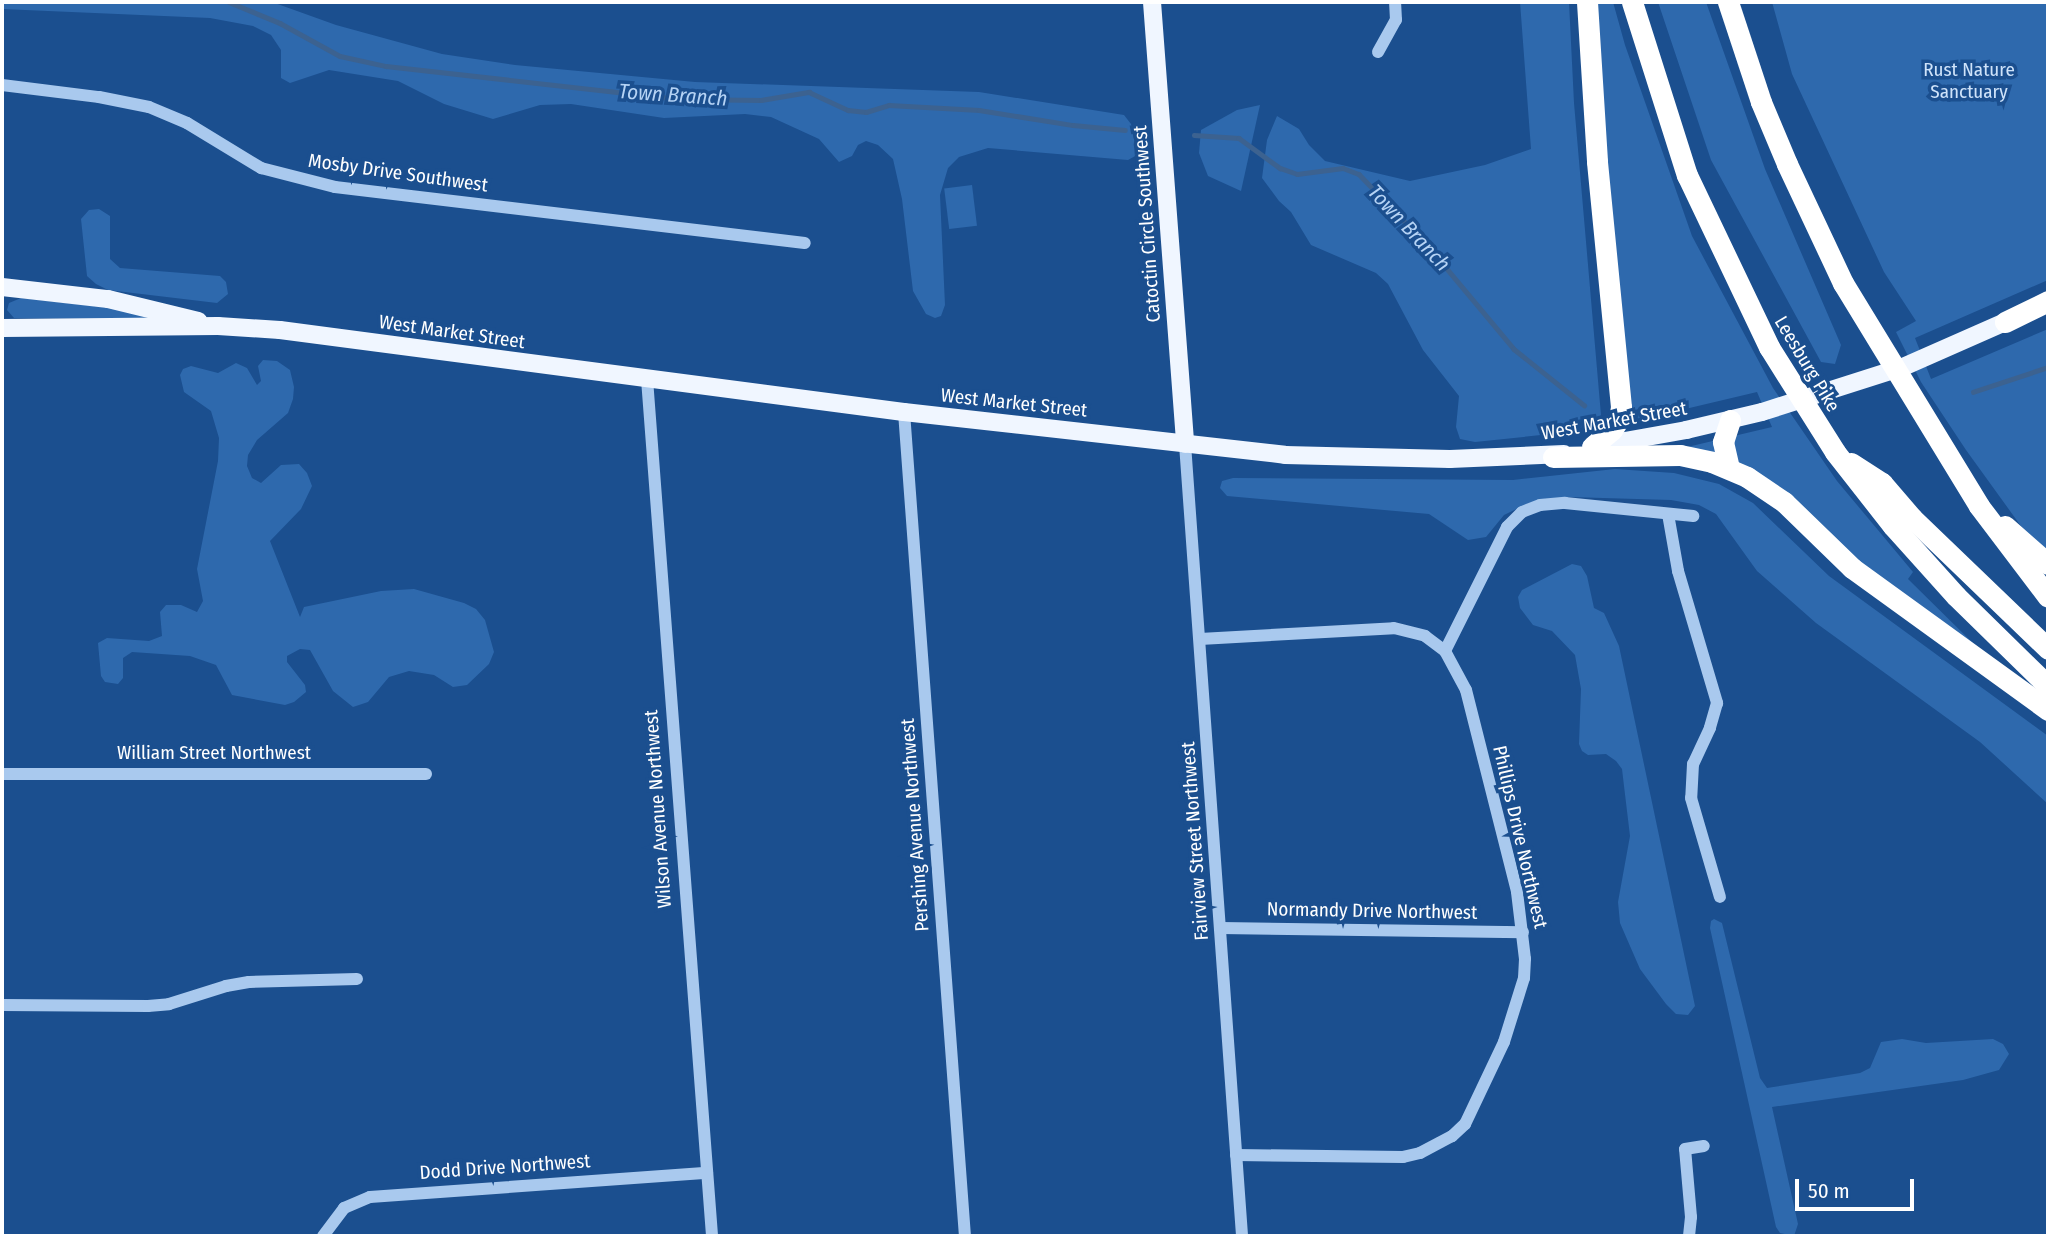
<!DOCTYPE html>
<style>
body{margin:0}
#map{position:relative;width:2050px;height:1238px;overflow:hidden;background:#1b4f8f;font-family:"Fira Sans Condensed",sans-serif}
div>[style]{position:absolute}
.green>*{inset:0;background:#2e69ad;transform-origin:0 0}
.stream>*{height:4.5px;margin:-2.25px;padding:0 2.25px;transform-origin:2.25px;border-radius:2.25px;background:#3c6290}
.minor>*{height:12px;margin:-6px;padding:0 6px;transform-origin:6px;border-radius:6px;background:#a9c9ee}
.major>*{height:18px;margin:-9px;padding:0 9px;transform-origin:9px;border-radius:9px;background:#f0f6ff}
.highway>*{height:21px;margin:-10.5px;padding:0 10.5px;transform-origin:10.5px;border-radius:10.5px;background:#fff}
span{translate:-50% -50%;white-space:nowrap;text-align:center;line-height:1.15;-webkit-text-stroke:7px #1b4f8f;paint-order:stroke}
.park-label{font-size:19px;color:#cfe3fa}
.street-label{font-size:19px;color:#fff}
.water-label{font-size:21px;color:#b5d3f5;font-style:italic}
.frame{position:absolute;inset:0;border:4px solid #fff;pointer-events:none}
.scale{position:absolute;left:1795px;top:1179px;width:119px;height:32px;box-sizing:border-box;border:4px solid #fff;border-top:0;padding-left:9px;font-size:21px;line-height:24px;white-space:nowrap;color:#fff;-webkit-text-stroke:5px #1b4f8f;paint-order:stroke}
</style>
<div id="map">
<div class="green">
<i style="clip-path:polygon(2px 2px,272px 2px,336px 25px,442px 54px,515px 65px,695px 82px,979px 92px,1124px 115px,1131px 124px,1137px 155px,1128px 160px,988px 148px,959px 157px,948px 168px,940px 195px,945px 305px,941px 316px,935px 318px,926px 314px,913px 291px,902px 199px,893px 159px,878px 145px,866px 141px,858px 145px,852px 156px,839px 162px,819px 139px,771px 117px,745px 114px,664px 118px,571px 104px,540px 105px,493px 119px,444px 104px,398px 81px,329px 70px,290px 83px,281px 78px,281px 50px,271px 35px,253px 26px,210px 18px,2px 9px)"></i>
<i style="clip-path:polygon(1520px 2px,1569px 2px,1574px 103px,1601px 415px,1595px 422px,1570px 432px,1475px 442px,1460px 439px,1456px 427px,1459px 396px,1423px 350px,1388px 284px,1376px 273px,1311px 245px,1291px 212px,1279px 201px,1262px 178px,1267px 140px,1277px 116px,1299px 129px,1309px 145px,1325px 161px,1410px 181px,1485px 165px,1531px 149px)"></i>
<i style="clip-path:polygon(1594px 2px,1613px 2px,1625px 45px,1692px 236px,1773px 388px,1837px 481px,1913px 572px,1908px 579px,1982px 652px,1847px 552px,1765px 477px,1683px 448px,1772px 427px,1757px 392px,1643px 419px,1631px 417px,1600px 97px)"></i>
<i style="clip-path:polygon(1658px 2px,1706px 2px,1765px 169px,1841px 345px,1835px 364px,1821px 362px,1711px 160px)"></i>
<i style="clip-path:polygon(1772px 2px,2048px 2px,2048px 280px,1915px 338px,1931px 379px,2048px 329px,2048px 554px,2031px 540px,1966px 450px,1921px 382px,1896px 332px,1916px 321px,1884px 272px,1792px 74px)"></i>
<i style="clip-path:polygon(1260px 105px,1241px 191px,1208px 176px,1199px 153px,1201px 130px,1237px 110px)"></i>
<i style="left:972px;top:185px;width:41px;height:28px;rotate:83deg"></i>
<i style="clip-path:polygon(99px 209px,110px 216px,110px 259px,120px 268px,220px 276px,226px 282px,228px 294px,217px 303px,108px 290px,96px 284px,87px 276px,81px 219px,89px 210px)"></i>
<i style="clip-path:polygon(21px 298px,111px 308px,159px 319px,14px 318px,7px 310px,9px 303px)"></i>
<i style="clip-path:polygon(263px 360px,277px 361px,290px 370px,294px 387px,293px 399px,288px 413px,257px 440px,248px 455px,247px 466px,252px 478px,261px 483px,281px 465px,299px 464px,307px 473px,312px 486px,301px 509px,270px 541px,300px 617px,304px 607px,381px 591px,414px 589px,464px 603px,476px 609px,485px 620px,494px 652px,489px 664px,467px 685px,453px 687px,434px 675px,409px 671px,389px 677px,368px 702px,353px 707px,333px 691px,310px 650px,300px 649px,287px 656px,287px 662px,305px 685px,306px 692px,294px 702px,285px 705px,232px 695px,216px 665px,190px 656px,132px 652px,123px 658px,123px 678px,118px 684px,105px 682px,101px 676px,98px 643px,107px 638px,149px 641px,162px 636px,160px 612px,166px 605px,181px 605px,197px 612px,203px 601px,197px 569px,218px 461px,219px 438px,211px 411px,184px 392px,180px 375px,183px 369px,191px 366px,218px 373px,236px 363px,247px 368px,257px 385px,261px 381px,258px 366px)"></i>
<i style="clip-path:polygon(1615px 469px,1674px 473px,1719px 484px,1753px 503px,1829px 576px,2048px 736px,2048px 804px,1980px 742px,1816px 623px,1757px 571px,1716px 514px,1699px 505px,1671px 500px,1569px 497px,1529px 503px,1504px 515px,1486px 537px,1468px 540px,1429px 514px,1227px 496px,1220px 488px,1222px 481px,1233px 478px,1513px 480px)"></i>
<i style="clip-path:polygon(1572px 564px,1581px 566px,1587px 576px,1594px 608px,1604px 613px,1619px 646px,1695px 1006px,1688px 1015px,1676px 1014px,1666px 1004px,1640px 969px,1620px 923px,1618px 902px,1630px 836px,1624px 786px,1622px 769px,1616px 761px,1606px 754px,1588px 755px,1582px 751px,1579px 744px,1581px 689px,1575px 655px,1552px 631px,1533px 625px,1520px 608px,1518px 597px,1522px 590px)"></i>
<i style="clip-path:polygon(1714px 919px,1722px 923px,1760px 1078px,1767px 1088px,1860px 1073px,1870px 1068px,1881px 1042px,1902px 1039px,1926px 1043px,1993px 1039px,2003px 1044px,2009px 1054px,1999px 1070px,1963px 1080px,1772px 1107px,1798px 1224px,1794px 1236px,1780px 1233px,1776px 1227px,1710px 928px,1711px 921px)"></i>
</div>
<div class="stream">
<i style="left:229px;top:2px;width:55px;rotate:22.4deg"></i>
<i style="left:280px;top:23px;width:68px;rotate:28.8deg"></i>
<i style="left:340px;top:56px;width:47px;rotate:12.3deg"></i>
<i style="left:386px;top:66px;width:297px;rotate:6.4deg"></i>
<i style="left:681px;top:99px;width:80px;rotate:0.7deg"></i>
<i style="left:761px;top:100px;width:49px;rotate:-9.5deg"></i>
<i style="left:809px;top:92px;width:43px;rotate:24.8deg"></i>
<i style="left:848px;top:110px;width:18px;rotate:6deg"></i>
<i style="left:866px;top:112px;width:24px;rotate:-17deg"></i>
<i style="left:889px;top:105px;width:90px;rotate:3.2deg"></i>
<i style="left:979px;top:110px;width:95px;rotate:9.1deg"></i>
<i style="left:1073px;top:125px;width:52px;rotate:5.5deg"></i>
<i style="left:1194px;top:135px;width:45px;rotate:3.8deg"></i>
<i style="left:1239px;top:138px;width:51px;rotate:36.2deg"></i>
<i style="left:1280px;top:168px;width:18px;rotate:19deg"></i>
<i style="left:1297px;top:174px;width:46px;rotate:-7.4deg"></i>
<i style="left:1343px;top:168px;width:17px;rotate:21deg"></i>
<i style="left:1359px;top:174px;width:100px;rotate:46.2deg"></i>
<i style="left:1428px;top:246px;width:134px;rotate:50.1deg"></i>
<i style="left:1514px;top:349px;width:90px;rotate:38.7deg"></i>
<i style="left:1973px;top:392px;width:79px;rotate:-18.4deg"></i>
</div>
<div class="minor">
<i style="left:1378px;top:52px;width:37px;rotate:-61deg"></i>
<i style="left:1396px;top:20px;width:18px;rotate:-93deg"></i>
<i style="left:2px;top:85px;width:98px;rotate:7.1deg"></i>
<i style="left:99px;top:97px;width:51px;rotate:11.3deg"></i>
<i style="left:149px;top:107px;width:41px;rotate:22.8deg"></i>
<i style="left:187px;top:123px;width:87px;rotate:31.3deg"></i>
<i style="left:261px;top:168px;width:76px;rotate:14.4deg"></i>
<i style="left:335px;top:187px;width:473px;rotate:6.8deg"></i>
<i style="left:647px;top:379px;width:859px;rotate:85.66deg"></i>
<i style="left:904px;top:412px;width:826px;rotate:85.77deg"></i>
<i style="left:1185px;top:444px;width:794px;rotate:85.88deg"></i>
<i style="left:1668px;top:514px;width:58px;rotate:80deg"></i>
<i style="left:1678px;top:571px;width:138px;rotate:73.5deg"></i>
<i style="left:1717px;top:703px;width:26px;rotate:106deg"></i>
<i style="left:1710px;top:728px;width:40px;rotate:115deg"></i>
<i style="left:1693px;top:764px;width:34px;rotate:93deg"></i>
<i style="left:1691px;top:798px;width:103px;rotate:73.7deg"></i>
<i style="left:1200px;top:639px;width:194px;rotate:-3.2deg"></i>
<i style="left:1394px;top:628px;width:32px;rotate:14deg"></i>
<i style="left:1425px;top:636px;width:25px;rotate:37deg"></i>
<i style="left:1445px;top:651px;width:44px;rotate:61.7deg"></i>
<i style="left:1466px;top:690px;width:208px;rotate:75.8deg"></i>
<i style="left:1517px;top:892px;width:67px;rotate:83.2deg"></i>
<i style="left:1525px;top:959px;width:19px;rotate:93deg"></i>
<i style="left:1524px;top:978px;width:67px;rotate:107.4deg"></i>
<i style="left:1504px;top:1042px;width:91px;rotate:115.4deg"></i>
<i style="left:1465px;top:1124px;width:18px;rotate:137deg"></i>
<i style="left:1452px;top:1136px;width:36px;rotate:152deg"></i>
<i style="left:1420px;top:1153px;width:17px;rotate:167deg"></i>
<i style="left:1403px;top:1157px;width:167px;rotate:-179.3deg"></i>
<i style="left:1445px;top:651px;width:139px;rotate:-63.4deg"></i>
<i style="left:1507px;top:527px;width:21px;rotate:-45deg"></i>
<i style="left:1522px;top:512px;width:19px;rotate:-21deg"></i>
<i style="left:1540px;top:505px;width:25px;rotate:-5deg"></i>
<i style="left:1565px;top:503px;width:129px;rotate:5.8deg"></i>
<i style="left:2px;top:774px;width:424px"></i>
<i style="left:1221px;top:928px;width:302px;rotate:0.8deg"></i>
<i style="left:2px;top:1005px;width:146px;rotate:0.4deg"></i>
<i style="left:148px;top:1006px;width:21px;rotate:-5deg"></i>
<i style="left:169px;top:1004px;width:60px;rotate:-17.5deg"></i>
<i style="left:226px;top:986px;width:23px;rotate:-10deg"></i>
<i style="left:249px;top:982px;width:108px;rotate:-1.6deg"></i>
<i style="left:323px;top:1236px;width:35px;rotate:-53deg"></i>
<i style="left:344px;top:1208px;width:28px;rotate:-23deg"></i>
<i style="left:370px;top:1197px;width:338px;rotate:-4.1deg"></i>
<i style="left:1689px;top:1236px;width:19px;rotate:-84deg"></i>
<i style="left:1691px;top:1217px;width:68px;rotate:-95deg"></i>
<i style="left:1685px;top:1149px;width:19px;rotate:-9deg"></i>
</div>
<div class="major">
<i style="left:1152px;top:2px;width:443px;rotate:85.7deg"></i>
<i style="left:2px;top:287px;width:107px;rotate:6.5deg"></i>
<i style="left:108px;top:299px;width:93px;rotate:13.7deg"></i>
<i style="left:2px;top:328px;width:216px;rotate:-0.5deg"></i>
<i style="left:218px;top:326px;width:62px;rotate:3.7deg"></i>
<i style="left:280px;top:330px;width:629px;rotate:7.49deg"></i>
<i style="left:904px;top:412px;width:383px;rotate:6.4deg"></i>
<i style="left:1285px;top:455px;width:165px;rotate:1.4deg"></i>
<i style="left:1450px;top:459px;width:114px;rotate:-2.5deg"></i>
<i style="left:1591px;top:447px;width:97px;rotate:-10.1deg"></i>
<i style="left:1686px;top:430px;width:78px;rotate:-13.3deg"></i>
<i style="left:1762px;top:412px;width:148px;rotate:-17.7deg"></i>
<i style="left:1903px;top:367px;width:111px;rotate:-23.8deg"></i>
</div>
<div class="highway">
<i style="left:1587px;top:2px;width:160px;rotate:86.4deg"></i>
<i style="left:1597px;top:162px;width:246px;rotate:84.4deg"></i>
<i style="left:1621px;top:407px;width:12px;rotate:99deg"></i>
<i style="left:1619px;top:419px;width:13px;rotate:122deg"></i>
<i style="left:1612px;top:430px;width:25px;rotate:140deg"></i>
<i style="left:1632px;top:2px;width:182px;rotate:72.4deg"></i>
<i style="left:1687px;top:175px;width:191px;rotate:64.5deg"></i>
<i style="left:1769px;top:347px;width:124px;rotate:57.8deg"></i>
<i style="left:1835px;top:452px;width:94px;rotate:51.9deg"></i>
<i style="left:1893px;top:526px;width:94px;rotate:48deg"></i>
<i style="left:1956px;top:596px;width:129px;rotate:44.4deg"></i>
<i style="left:1728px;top:2px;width:105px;rotate:71.7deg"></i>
<i style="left:1761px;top:102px;width:67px;rotate:67.2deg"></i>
<i style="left:1787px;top:164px;width:132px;rotate:64.8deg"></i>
<i style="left:1843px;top:283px;width:261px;rotate:58.6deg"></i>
<i style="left:1979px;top:506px;width:114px;rotate:52.8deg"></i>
<i style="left:2005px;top:322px;width:48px;rotate:-26deg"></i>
<i style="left:1553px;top:457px;width:127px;rotate:-0.9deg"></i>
<i style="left:1680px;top:455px;width:33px;rotate:12deg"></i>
<i style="left:1712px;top:462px;width:38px;rotate:23deg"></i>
<i style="left:1747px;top:477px;width:45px;rotate:34deg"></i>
<i style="left:1784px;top:502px;width:95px;rotate:44.1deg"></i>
<i style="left:1852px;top:568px;width:242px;rotate:35.9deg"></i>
<i style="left:1851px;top:463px;width:37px;rotate:33deg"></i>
<i style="left:1882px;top:483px;width:46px;rotate:49.4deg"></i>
<i style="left:1912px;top:518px;width:189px;rotate:43.9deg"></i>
<i style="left:1729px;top:468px;width:27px;rotate:-103deg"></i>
<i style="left:1723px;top:442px;width:23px;rotate:-72deg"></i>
<i style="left:2005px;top:526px;width:57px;rotate:41.5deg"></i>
</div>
<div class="park-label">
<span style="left:1969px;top:81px">Rust Nature<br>Sanctuary</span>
</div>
<div class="street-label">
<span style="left:398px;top:173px;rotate:8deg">Mosby Drive Southwest</span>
<span style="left:1147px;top:224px;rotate:-94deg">Catoctin Circle Southwest</span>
<span style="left:452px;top:332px;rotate:8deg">West Market Street</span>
<span style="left:1807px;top:364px;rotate:59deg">Leesburg Pike</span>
<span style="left:1014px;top:403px;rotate:6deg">West Market Street</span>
<span style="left:1614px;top:421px;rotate:-10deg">West Market Street</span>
<span style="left:214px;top:753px">William Street Northwest</span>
<span style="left:658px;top:809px;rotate:-94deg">Wilson Avenue Northwest</span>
<span style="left:915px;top:825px;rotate:-94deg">Pershing Avenue Northwest</span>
<span style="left:1520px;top:837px;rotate:77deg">Phillips Drive Northwest</span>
<span style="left:1195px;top:841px;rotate:-94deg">Fairview Street Northwest</span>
<span style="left:1372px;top:911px;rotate:1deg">Normandy Drive Northwest</span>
<span style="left:505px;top:1167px;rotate:-4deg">Dodd Drive Northwest</span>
</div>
<div class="water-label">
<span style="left:673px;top:95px;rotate:4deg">Town Branch</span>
<span style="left:1409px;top:228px;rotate:47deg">Town Branch</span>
</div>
<div class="frame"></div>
<div class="scale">50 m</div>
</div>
